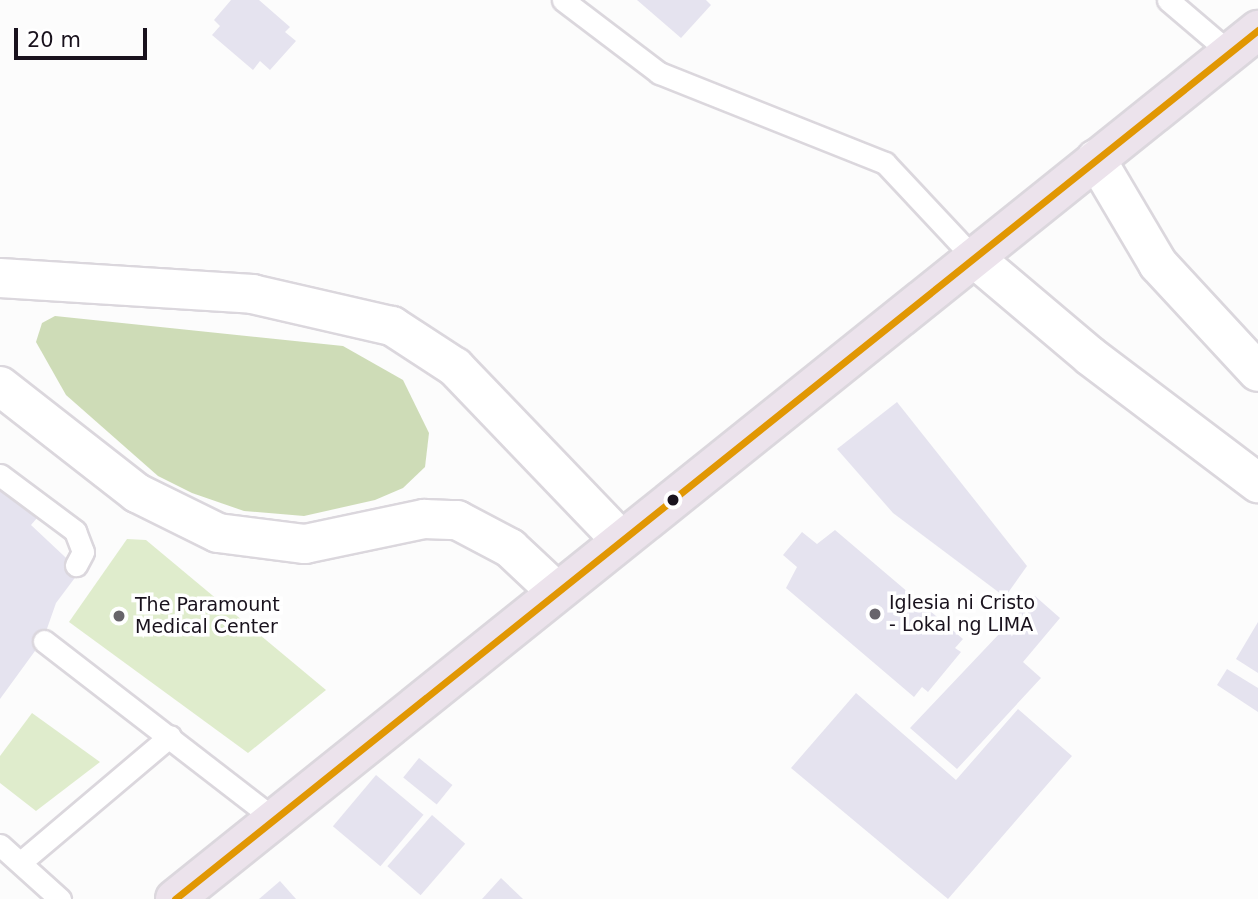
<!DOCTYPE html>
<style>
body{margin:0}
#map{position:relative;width:1258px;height:899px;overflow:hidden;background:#fcfcfc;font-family:"DejaVu Sans",sans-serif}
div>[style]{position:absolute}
.green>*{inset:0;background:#dfeccc}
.forest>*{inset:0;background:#cedcb7}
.building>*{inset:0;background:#e5e3ef;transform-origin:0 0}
.roads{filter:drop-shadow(2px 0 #dbd7dd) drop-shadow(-2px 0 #dbd7dd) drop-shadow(0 2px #dbd7dd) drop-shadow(0 -2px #dbd7dd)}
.service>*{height:21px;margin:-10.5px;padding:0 10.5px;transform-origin:10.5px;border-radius:10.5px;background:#fff}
.minor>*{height:38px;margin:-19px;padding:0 19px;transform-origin:19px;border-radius:19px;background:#fff}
.trunk>*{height:38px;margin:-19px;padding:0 19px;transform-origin:19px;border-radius:19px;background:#ece3ec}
.bus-1>*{height:7px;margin:-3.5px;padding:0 3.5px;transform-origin:3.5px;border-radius:3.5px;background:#e19703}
.dots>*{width:19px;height:19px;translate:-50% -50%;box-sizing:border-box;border:4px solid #fff;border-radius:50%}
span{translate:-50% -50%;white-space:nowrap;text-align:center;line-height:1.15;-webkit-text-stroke:7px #fff;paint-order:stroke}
.poi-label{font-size:19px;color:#19121d}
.left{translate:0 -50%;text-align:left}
.scale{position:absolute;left:14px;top:28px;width:133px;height:32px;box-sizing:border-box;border:4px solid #19121d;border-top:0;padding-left:9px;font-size:21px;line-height:24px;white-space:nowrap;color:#19121d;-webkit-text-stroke:5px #fff;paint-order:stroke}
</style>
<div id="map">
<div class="green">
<i style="clip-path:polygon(127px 539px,146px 540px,326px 690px,248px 753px,69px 622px)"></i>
<i style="clip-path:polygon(32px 713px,100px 762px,36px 811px,0 783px,0 756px)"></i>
</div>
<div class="forest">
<i style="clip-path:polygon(55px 316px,343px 346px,403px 380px,429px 433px,425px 467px,403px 488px,375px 500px,304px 516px,244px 511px,192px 493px,158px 476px,66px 395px,36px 342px,42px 323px)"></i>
</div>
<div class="building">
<i style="clip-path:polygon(231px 0,259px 0,290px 27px,285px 32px,296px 41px,270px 70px,260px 61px,253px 70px,212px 35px,220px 26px,214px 20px)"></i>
<i style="clip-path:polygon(637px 0,706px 0,711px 5px,681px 38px)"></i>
<i style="clip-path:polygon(897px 402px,1027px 566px,1005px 597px,893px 513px,837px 449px)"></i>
<i style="clip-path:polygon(0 490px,37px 518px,31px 525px,80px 571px,56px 603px,43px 640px,0 699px)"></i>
<i style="clip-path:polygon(835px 530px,963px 639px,955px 648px,961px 652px,928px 692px,922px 687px,914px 697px,786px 588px,797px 567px,783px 555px,802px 532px,817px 544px)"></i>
<i style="clip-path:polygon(1035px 596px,1060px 618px,1023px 662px,1041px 678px,957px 769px,910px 728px)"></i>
<i style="clip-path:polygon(1258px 622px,1258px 673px,1236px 659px)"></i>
<i style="clip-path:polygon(1227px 669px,1258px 688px,1258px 712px,1217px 685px)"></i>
<i style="clip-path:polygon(856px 693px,956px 780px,1018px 709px,1072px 756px,948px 899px,791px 768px)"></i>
<i style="left:419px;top:758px;width:43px;height:25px;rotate:39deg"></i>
<i style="left:376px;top:775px;width:62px;height:67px;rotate:40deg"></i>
<i style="left:432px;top:815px;width:44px;height:68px;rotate:41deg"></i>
<i style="clip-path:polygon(501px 878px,523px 899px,482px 899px)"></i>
<i style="clip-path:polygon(280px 881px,296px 899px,259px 899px)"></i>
</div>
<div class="roads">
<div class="service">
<i style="left:563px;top:0;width:121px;rotate:37.2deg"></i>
<i style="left:659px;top:73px;width:243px;rotate:21.7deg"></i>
<i style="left:885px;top:163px;width:129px;rotate:46.9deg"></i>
<i style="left:1168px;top:0;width:80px;rotate:40.4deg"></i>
<i style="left:0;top:475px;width:94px;rotate:36.7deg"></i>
<i style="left:75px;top:531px;width:22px;rotate:69deg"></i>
<i style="left:83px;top:552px;width:15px;rotate:118deg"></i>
<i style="left:44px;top:641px;width:289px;rotate:37.7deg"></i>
<i style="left:0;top:845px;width:81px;rotate:42deg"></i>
<i style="left:21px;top:862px;width:195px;rotate:-40.2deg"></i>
</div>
<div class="minor">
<i style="left:1096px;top:159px;width:122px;rotate:59.4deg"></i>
<i style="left:1158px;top:264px;width:147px;rotate:47.2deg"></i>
<i style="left:973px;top:257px;width:153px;rotate:40.2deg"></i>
<i style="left:1090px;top:356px;width:211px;rotate:37.1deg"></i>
<i style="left:0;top:278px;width:253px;rotate:3.6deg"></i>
<i style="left:252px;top:294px;width:144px;rotate:12.9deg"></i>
<i style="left:392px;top:326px;width:75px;rotate:33.1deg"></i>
<i style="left:455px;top:367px;width:238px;rotate:46.2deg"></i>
<i style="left:0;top:386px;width:174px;rotate:38deg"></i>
<i style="left:137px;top:493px;width:90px;rotate:26.3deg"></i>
<i style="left:218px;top:533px;width:88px;rotate:7.2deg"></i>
<i style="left:305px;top:544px;width:122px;rotate:-11.9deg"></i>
<i style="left:424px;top:519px;width:33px;rotate:2deg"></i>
<i style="left:457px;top:520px;width:60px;rotate:27.8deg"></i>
<i style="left:510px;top:548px;width:63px;rotate:43.1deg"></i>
</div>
<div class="trunk">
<i style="left:175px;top:899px;width:1389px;rotate:-38.74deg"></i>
</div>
</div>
<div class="bus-1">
<i style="left:175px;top:899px;width:1389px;rotate:-38.74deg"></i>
</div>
<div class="dots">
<i style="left:673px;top:500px;background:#19121d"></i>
<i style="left:875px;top:614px;background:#68646b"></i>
<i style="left:119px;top:616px;background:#68646b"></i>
</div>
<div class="poi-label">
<span class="left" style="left:889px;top:614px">Iglesia ni Cristo<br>- Lokal ng LIMA</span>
<span class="left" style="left:135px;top:616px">The Paramount<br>Medical Center</span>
</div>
<div class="scale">20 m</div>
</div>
